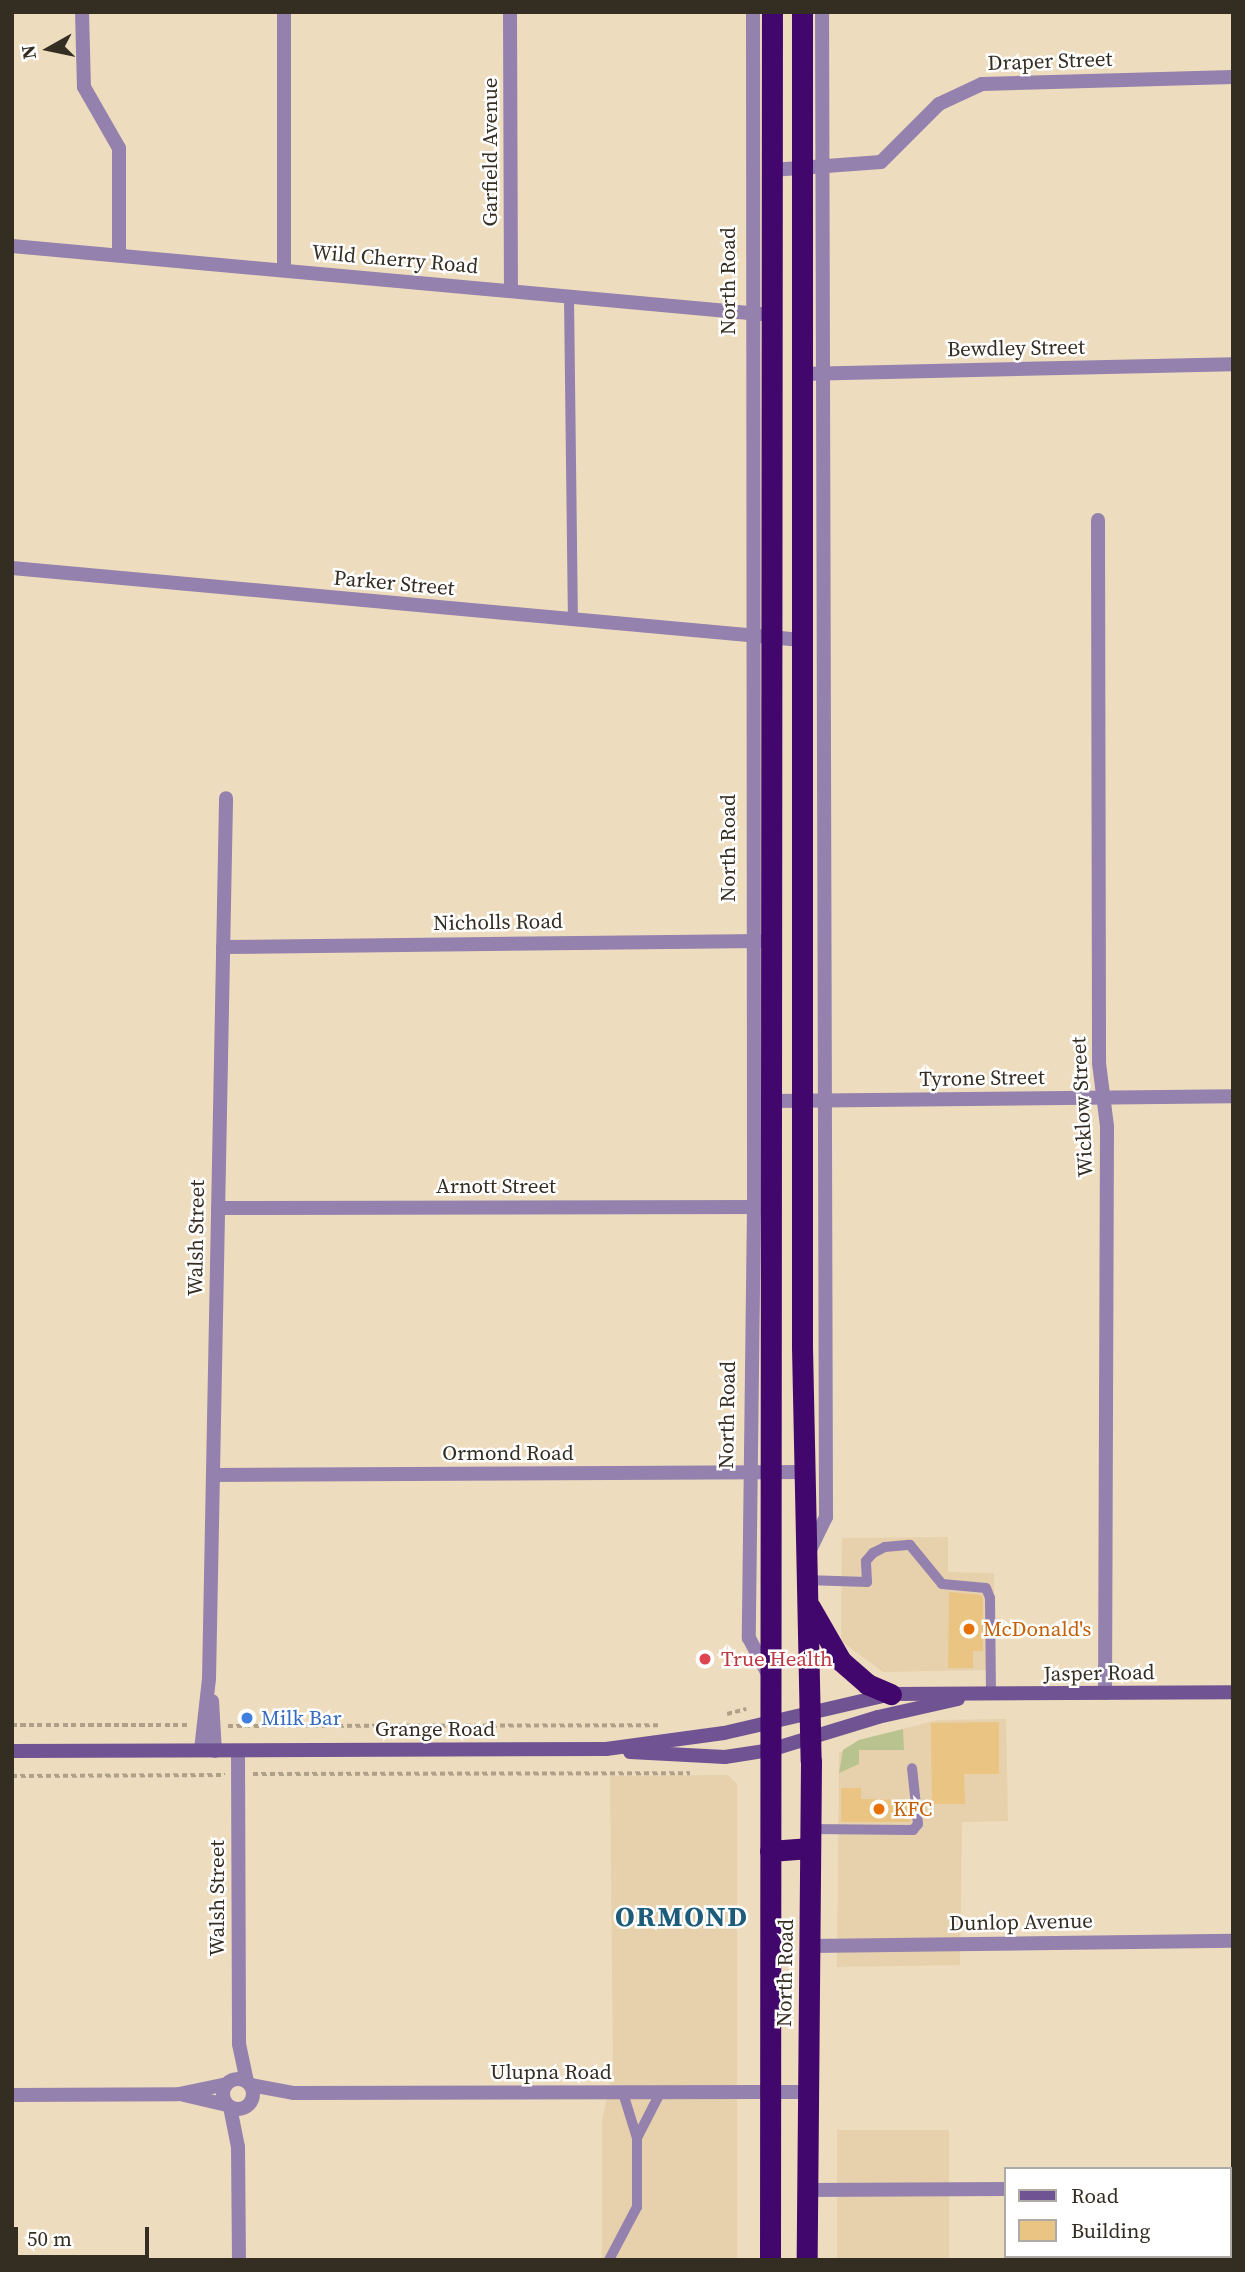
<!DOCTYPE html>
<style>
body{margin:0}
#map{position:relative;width:1245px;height:2272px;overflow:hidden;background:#eedcbe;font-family:"Source Serif 4",serif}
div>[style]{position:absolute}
.built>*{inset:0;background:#e6d1ac;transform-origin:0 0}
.green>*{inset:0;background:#b9c38f}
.building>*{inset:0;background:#e9c483}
.path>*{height:3.5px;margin-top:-1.75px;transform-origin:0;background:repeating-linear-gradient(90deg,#afa189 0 5px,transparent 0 8.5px)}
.lane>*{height:10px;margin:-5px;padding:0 5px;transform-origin:5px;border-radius:5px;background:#9481ad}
.street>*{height:14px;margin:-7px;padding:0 7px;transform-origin:7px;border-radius:7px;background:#9481ad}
.street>.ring{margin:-7px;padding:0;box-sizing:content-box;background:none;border:14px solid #9481ad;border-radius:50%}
.secondary>*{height:14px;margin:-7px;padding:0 7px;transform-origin:7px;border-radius:7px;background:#705393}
.highway>*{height:21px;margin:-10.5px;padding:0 10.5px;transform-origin:10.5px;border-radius:10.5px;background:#42076c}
.dots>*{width:19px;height:19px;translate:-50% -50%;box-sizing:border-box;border:4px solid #fff;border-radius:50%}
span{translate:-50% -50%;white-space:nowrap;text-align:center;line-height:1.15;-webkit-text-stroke:5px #fff;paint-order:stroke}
.street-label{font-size:21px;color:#342d22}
.food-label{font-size:21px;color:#c56008}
.left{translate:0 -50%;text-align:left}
.health-label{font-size:21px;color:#be3a42}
.shop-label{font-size:21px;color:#366cbe}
.district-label{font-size:28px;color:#1d5b7a;font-weight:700;letter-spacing:2px}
.frame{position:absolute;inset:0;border:14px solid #342d22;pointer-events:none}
.legend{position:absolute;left:1004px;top:2167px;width:228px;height:91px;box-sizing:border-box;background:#fff;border:2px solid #aeaba7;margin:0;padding:9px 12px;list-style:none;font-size:21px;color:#342d22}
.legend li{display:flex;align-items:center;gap:14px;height:35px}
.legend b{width:35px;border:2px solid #aeaba7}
.north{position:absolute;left:14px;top:14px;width:70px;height:70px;-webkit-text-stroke:5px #fff;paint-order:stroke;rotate:261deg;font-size:19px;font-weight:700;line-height:28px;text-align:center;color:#342d22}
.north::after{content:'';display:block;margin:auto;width:24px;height:32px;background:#342d22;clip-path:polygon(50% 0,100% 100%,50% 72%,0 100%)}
.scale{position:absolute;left:14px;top:2227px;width:135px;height:32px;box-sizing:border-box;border:4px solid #342d22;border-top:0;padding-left:9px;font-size:21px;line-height:24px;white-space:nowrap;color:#342d22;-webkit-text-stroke:5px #fff;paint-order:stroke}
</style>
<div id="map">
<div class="built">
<i style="clip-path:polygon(948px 1537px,948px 1572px,994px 1573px,994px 1670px,883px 1672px,841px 1641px,842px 1538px)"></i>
<i style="clip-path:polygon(1006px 1719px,1008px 1821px,962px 1822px,960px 1965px,837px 1967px,839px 1753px,859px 1740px,938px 1720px)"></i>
<i style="clip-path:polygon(728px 1775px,737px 1784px,737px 2260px,602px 2260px,602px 2120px,613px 2070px,610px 1776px)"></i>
<i style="left:837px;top:2130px;width:112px;height:130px"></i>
</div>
<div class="green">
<i style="clip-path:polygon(903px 1729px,904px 1750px,859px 1750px,859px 1764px,839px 1773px,843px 1750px,859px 1740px)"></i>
</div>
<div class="building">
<i style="clip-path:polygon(949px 1592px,981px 1595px,983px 1599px,983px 1651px,973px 1651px,973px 1668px,948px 1668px)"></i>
<i style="clip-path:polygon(999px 1722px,999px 1774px,964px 1774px,965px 1804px,932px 1804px,931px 1723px)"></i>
<i style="clip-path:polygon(841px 1788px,861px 1788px,861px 1799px,908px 1800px,910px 1822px,841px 1822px)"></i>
</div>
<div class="path">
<i style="left:727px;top:1714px;width:20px;rotate:-15deg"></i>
<i style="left:12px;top:1725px;width:177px"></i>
<i style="left:228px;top:1726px;width:430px;rotate:-0.1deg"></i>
<i style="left:253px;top:1774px;width:437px;rotate:-0.1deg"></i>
<i style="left:12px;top:1776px;width:213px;rotate:-0.3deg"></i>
</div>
<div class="lane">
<i style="left:569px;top:298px;width:323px;rotate:89.3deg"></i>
<i style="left:806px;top:1580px;width:61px;rotate:1.9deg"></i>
<i style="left:867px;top:1582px;width:21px;rotate:-93deg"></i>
<i style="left:866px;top:1561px;width:11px;rotate:-49deg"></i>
<i style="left:873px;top:1553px;width:13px;rotate:-27deg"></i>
<i style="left:885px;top:1547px;width:25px;rotate:-5deg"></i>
<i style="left:910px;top:1545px;width:50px;rotate:50.6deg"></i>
<i style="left:942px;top:1584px;width:44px;rotate:5.2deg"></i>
<i style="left:986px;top:1588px;width:11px;rotate:68deg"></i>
<i style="left:990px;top:1598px;width:97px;rotate:89.4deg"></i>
<i style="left:810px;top:1829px;width:103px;rotate:0.6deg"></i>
<i style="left:913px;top:1830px;width:8px;rotate:-50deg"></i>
<i style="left:918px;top:1824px;width:56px;rotate:-96.1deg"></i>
<i style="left:637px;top:2138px;width:51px;rotate:-62.9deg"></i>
<i style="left:609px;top:2260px;width:60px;rotate:-62.2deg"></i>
<i style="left:637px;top:2207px;width:69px;rotate:-90deg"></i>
<i style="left:637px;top:2138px;width:47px;rotate:-107.3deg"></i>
</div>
<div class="street">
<i style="left:82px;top:12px;width:75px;rotate:88.5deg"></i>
<i style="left:84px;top:87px;width:70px;rotate:60.2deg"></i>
<i style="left:119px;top:148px;width:107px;rotate:90deg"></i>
<i style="left:510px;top:12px;width:279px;rotate:89.8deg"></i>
<i style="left:753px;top:12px;width:1195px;rotate:89.95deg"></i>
<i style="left:754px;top:1207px;width:431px;rotate:90.7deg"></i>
<i style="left:749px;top:1638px;width:41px;rotate:62.2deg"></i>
<i style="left:772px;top:170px;width:109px;rotate:-4.2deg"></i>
<i style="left:881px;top:162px;width:82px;rotate:-45deg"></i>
<i style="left:939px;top:104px;width:47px;rotate:-24.9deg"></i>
<i style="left:982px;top:84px;width:251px;rotate:-1.6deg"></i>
<i style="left:12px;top:246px;width:751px;rotate:5.19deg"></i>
<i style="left:284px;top:270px;width:258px;rotate:-90deg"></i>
<i style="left:801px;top:374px;width:432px;rotate:-1.3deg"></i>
<i style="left:1098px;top:520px;width:543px;rotate:89.89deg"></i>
<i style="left:1099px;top:1063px;width:64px;rotate:82.8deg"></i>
<i style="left:1107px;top:1126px;width:567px;rotate:90.2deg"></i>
<i style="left:12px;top:568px;width:793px;rotate:5.21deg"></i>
<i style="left:223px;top:947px;width:538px;rotate:-0.64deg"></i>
<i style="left:773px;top:1101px;width:460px;rotate:-0.6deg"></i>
<i style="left:218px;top:1208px;width:545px;rotate:-0.11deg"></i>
<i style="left:213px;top:1475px;width:590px;rotate:-0.29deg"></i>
<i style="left:808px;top:1554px;width:41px;rotate:-64.1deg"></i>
<i style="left:826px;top:1517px;width:1505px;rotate:-90.15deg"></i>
<i style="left:212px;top:1701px;width:50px;rotate:86.6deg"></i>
<i style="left:201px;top:1750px;width:71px;rotate:-83.6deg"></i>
<i style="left:209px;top:1679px;width:881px;rotate:-88.89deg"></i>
<i style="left:238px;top:1751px;width:293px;rotate:89.8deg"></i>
<i style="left:239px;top:2044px;width:38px;rotate:78deg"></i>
<i style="left:810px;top:1946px;width:423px;rotate:-0.7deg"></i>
<i class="ring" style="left:223px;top:2079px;width:16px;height:16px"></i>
<i style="left:251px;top:2085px;width:44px;rotate:10.5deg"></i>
<i style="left:294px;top:2093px;width:514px;rotate:-0.11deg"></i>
<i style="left:12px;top:2095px;width:167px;rotate:-0.3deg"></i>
<i style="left:179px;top:2094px;width:49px;rotate:-11.8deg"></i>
<i style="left:184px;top:2095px;width:44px;rotate:13.1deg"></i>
<i style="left:230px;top:2107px;width:41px;rotate:78.7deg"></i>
<i style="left:238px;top:2147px;width:113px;rotate:89.5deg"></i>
<i style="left:1229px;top:2187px;width:4px"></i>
<i style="left:808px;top:2190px;width:197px;rotate:-0.3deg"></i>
</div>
<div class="secondary">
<i style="left:12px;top:1751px;width:594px;rotate:-0.19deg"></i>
<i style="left:606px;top:1749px;width:119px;rotate:-7.7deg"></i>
<i style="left:724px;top:1733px;width:171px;rotate:-13.1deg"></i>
<i style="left:891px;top:1694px;width:342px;rotate:-0.3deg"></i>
<i style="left:630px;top:1752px;width:95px;rotate:3deg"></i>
<i style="left:725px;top:1757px;width:46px;rotate:-8.8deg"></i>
<i style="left:770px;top:1750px;width:113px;rotate:-17deg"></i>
<i style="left:878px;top:1717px;width:82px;rotate:-12.7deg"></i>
</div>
<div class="highway">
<i style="left:802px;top:12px;width:1335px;rotate:90deg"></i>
<i style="left:802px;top:1347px;width:414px;rotate:88.8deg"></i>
<i style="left:811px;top:1761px;width:499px;rotate:90.5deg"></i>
<i style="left:810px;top:1607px;width:62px;rotate:60.1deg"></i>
<i style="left:841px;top:1661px;width:35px;rotate:41deg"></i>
<i style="left:867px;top:1684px;width:26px;rotate:23deg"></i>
<i style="left:770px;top:1851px;width:40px;rotate:-4.3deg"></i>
<i style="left:770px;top:2260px;width:2248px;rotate:-89.95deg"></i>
</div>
<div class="dots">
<i style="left:969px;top:1629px;background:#e8710a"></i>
<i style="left:705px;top:1659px;background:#e0444e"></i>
<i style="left:247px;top:1718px;background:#3f7fe0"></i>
<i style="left:879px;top:1809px;background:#e8710a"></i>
</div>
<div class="street-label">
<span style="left:1050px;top:61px;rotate:-2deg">Draper Street</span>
<span style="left:490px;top:152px;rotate:-90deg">Garfield Avenue</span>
<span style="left:395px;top:259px;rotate:5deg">Wild Cherry Road</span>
<span style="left:728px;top:281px;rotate:-90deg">North Road</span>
<span style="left:1016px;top:348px;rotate:-1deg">Bewdley Street</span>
<span style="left:394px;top:583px;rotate:5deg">Parker Street</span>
<span style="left:728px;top:848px;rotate:-90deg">North Road</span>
<span style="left:498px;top:922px;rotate:-1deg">Nicholls Road</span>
<span style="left:982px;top:1078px;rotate:-1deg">Tyrone Street</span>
<span style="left:1082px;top:1107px;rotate:-93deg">Wicklow Street</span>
<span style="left:496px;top:1186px">Arnott Street</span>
<span style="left:196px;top:1238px;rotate:-89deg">Walsh Street</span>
<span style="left:727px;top:1415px;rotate:-89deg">North Road</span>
<span style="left:508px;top:1453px">Ormond Road</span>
<span style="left:1099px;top:1673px;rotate:-1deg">Jasper Road</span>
<span style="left:435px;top:1729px">Grange Road</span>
<span style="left:217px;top:1898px;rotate:-90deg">Walsh Street</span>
<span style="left:1021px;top:1922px;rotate:-1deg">Dunlop Avenue</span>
<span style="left:785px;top:1973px;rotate:-89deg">North Road</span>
<span style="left:551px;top:2072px">Ulupna Road</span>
</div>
<div class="food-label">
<span class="left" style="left:983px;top:1629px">McDonald's</span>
<span class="left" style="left:893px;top:1809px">KFC</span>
</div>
<div class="health-label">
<span class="left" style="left:721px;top:1659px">True Health</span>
</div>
<div class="shop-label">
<span class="left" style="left:261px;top:1718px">Milk Bar</span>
</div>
<div class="district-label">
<span style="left:682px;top:1916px">ORMOND</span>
</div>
<div class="frame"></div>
<ul class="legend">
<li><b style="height:9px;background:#705393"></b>Road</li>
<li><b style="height:19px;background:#e9c483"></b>Building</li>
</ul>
<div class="north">N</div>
<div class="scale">50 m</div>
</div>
